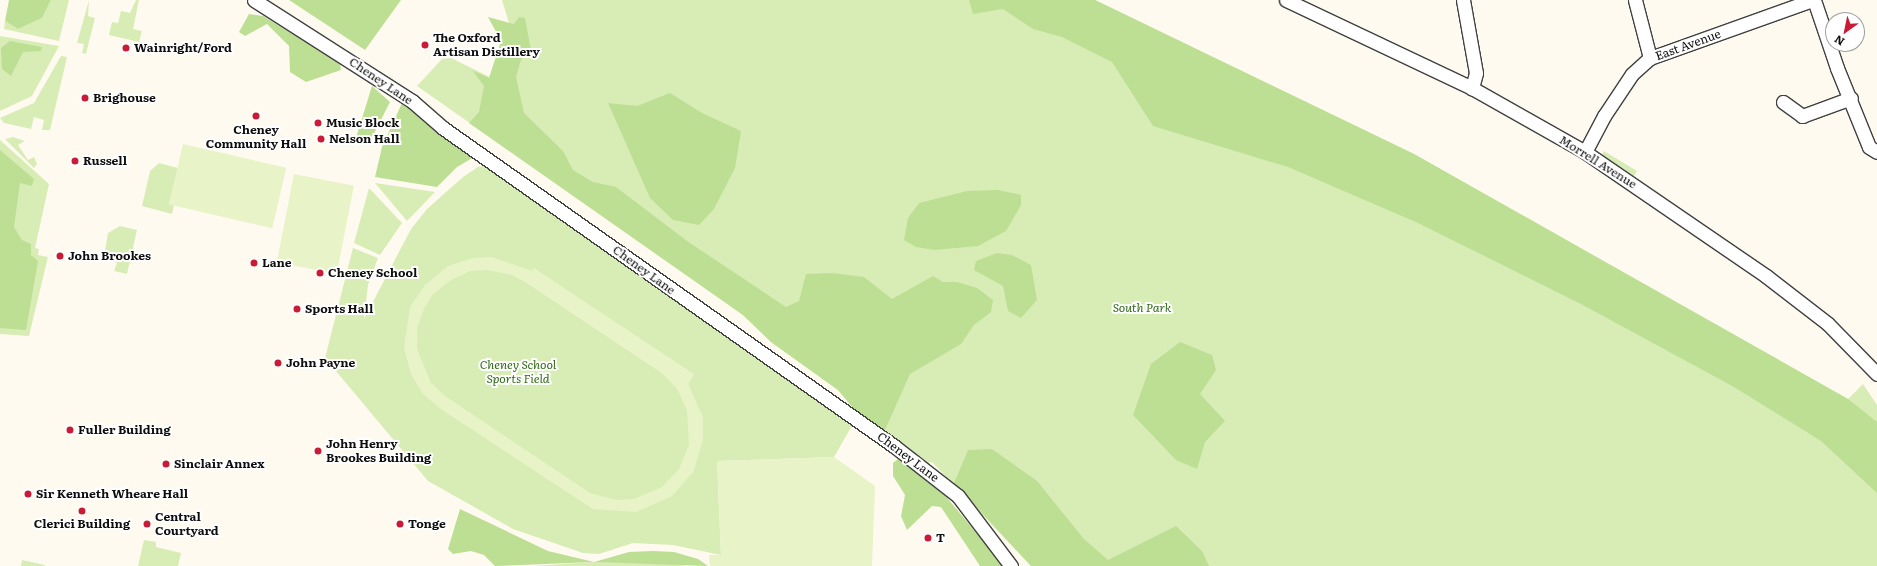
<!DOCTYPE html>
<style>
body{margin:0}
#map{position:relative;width:1877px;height:566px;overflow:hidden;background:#fffaef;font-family:Literata,serif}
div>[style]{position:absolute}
.green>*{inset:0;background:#d8edb5}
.forest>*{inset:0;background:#bddf93}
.pitch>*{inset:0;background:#e9f3c8;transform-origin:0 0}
.roads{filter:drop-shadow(1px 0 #414141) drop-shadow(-1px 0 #414141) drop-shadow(0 1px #414141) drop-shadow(0 -1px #414141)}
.minor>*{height:13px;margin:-6.5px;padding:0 6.5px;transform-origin:6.5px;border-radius:6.5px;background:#fff}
.dots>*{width:11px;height:11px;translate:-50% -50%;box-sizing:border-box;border:2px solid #fff;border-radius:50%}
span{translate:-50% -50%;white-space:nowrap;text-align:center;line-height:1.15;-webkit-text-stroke:4px #fff;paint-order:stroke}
.poi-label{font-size:12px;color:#0e0e0e;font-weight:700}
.left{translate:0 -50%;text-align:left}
.street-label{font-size:12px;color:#0e0e0e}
.park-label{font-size:12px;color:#326b19;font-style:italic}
.north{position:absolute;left:1825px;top:12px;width:40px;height:40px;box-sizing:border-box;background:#fff;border:1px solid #9f9f9f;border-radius:50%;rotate:213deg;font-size:11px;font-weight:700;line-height:16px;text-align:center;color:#0e0e0e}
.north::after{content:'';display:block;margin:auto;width:14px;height:18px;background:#c91b35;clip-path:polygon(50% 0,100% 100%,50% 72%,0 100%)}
</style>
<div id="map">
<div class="green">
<i style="clip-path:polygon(51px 0,69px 0,59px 41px,4px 29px,5px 21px,18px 29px,42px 18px)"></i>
<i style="clip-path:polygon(89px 0,88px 16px,95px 18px,86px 54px,82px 53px,84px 44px,77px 43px)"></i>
<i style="clip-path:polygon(136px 0,139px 0,133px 29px,142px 31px,139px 42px,109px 35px,112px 22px,118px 23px,121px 11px,130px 13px)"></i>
<i style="clip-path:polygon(502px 0,1095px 0,1414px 154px,1848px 399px,1863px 384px,1877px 405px,1877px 566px,1031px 566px,932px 462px,928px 463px,854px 409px,838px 390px,771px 342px,743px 315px,417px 86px,442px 59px,451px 58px,506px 85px,515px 43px)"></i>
<i style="clip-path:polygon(0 36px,59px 46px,32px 96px,0 111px)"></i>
<i style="clip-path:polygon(61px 56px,67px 57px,50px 130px,42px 130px,44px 120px,34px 117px,31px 129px,4px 123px,0 118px,34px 103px)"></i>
<i style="clip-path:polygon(13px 137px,25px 141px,18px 145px,28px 160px,34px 157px,37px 164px,34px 168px,5px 139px)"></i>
<i style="clip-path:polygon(0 140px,49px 184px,35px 248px,39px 249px,38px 255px,48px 257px,29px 336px,0 334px)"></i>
<i style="clip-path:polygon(1604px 151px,1637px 171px,1634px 176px,1602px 155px)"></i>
<i style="clip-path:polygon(159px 163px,178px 168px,169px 204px,174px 205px,172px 214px,142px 206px,150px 171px)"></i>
<i style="clip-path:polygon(490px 165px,853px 424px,834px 457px,717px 461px,721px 555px,673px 545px,633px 543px,599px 554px,583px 553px,513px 529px,428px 481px,325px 358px,353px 248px,378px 258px,368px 285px,364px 319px,411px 229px,427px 209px,463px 177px,478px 167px)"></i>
<i style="clip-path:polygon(375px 183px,435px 192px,407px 221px)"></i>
<i style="clip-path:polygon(369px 188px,402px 223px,380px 255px,354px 243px)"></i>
<i style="clip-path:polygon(120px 226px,137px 230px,127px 274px,114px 271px,117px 263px,104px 257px,108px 233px)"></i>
<i style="clip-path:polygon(144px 540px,156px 542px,156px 547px,181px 553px,178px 566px,138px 566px)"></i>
<i style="clip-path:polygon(22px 560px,45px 565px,45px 566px,21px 566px)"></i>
<i style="clip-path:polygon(594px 562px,673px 563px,686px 566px,532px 566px)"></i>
</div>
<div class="forest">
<i style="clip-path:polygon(9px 0,51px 0,42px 18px,18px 29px,5px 21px)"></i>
<i style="clip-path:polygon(289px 0,401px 0,365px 50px)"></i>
<i style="clip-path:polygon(969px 0,1095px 0,1414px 154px,1848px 399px,1877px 422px,1877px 493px,1821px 441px,1734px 387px,1581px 304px,1418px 223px,1288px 167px,1153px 126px,1112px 62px,1062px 37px,1033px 29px,1003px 9px,973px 14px)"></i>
<i style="clip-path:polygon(249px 14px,263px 16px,340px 63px,341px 70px,306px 82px,290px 72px,289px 46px,267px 24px,245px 36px,239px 32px)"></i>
<i style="clip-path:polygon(488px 17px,514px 24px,519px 17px,525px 18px,531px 50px,521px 60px,516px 77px,524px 113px,563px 151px,573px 170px,593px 182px,616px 187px,687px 241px,786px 307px,799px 301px,806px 274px,832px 273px,864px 277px,892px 299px,933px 276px,943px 282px,957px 282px,977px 288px,993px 300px,991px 312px,974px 325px,961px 344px,910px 374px,885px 430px,854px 409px,838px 390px,771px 342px,743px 315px,469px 123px,479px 112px,484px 86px,472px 70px,489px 78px,501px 41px)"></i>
<i style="clip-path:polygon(10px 41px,42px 47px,41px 51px,23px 52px,11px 76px,2px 69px,1px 48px)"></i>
<i style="clip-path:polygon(372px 86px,390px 102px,368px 145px,355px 141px)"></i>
<i style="clip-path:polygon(670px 93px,702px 113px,741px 131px,735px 168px,714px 209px,699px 225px,673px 220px,650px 198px,608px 103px,637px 106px)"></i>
<i style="clip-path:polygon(402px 103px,476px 156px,457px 167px,437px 187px,375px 177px,382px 147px)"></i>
<i style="clip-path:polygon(0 150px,34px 179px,32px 186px,20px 183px,14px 227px,22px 240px,31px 244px,31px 255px,38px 261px,26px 330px,0 328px)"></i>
<i style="clip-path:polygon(998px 190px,1021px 195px,1021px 205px,1006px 231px,978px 246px,934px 250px,916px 247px,904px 240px,908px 218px,919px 203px,967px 191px)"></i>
<i style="clip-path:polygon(997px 253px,1012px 255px,1031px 265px,1037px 300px,1021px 318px,1008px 311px,1003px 286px,974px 270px,976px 261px)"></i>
<i style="clip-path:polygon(1180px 342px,1212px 355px,1216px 370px,1200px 394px,1225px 421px,1205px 442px,1197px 469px,1176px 460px,1133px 415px,1151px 364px)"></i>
<i style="clip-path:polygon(992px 449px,1037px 481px,1084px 539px,1108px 560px,1176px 526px,1202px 551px,1209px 566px,1031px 566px,954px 483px,968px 450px)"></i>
<i style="clip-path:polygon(898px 459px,933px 481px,1004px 566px,980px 566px,941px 507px,932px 506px,907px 530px,901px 516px,905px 495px,893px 476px,893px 463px)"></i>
<i style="clip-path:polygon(460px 509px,548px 551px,594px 562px,629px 552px,653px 551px,674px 552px,698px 559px,708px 566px,594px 562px,495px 566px,484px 555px,471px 551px,453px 554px,448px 549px)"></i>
</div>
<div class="pitch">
<i style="left:183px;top:144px;width:106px;height:62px;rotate:13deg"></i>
<i style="left:294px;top:174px;width:61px;height:90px;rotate:11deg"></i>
<i style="clip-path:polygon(evenodd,492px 257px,532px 271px,534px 268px,694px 374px,688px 384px,703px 417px,703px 439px,694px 471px,672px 496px,636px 512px,593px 509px,442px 410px,423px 394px,411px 374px,404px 348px,410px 307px,425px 285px,448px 266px,473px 258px,492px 257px,487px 270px,512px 275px,525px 282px,663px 374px,677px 389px,687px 410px,689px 445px,679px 469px,662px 487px,634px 499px,616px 500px,590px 493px,445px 396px,431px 383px,417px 349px,417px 328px,424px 309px,433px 294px,451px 280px,470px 271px,487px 270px)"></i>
<i style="clip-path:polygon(834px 457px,875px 486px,872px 566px,710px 566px,709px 555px,721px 555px,717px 461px)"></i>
</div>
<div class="roads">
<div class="minor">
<i style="left:254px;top:0;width:188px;rotate:32.6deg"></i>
<i style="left:412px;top:101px;width:41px;rotate:41.1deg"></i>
<i style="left:443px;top:128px;width:552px;rotate:35.19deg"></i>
<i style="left:894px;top:446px;width:81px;rotate:38deg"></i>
<i style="left:958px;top:496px;width:88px;rotate:52.9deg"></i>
<i style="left:1286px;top:0;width:206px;rotate:25.3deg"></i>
<i style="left:1472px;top:88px;width:130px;rotate:29.5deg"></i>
<i style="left:1585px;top:152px;width:219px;rotate:34.4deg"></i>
<i style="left:1766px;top:276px;width:78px;rotate:37.7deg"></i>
<i style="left:1828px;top:324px;width:70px;rotate:45.6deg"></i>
<i style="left:1463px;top:0;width:74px;rotate:79.9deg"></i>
<i style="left:1476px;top:73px;width:16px;rotate:105deg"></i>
<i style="left:1635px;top:0;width:60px;rotate:75.5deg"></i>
<i style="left:1814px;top:0;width:72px;rotate:71.3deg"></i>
<i style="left:1837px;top:68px;width:85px;rotate:67.9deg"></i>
<i style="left:1869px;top:147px;width:9px;rotate:32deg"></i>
<i style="left:1783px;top:102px;width:24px;rotate:36deg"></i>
<i style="left:1802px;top:116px;width:52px;rotate:-20.2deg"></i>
<i style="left:1585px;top:152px;width:41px;rotate:-62.2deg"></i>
<i style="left:1604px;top:116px;width:50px;rotate:-56.3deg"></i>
<i style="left:1632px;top:74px;width:24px;rotate:-42deg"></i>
<i style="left:1650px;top:58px;width:172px;rotate:-19.7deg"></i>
</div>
</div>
<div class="dots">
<i style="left:425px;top:45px;background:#c91b35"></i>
<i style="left:126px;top:48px;background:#c91b35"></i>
<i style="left:85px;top:98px;background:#c91b35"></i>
<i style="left:256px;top:116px;background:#c91b35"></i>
<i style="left:318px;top:123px;background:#c91b35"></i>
<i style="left:321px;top:139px;background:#c91b35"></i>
<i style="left:75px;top:161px;background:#c91b35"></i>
<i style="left:60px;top:256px;background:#c91b35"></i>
<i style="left:254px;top:263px;background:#c91b35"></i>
<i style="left:320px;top:273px;background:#c91b35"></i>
<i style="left:297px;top:309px;background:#c91b35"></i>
<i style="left:278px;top:363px;background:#c91b35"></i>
<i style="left:70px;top:430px;background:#c91b35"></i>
<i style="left:318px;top:451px;background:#c91b35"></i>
<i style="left:166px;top:464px;background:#c91b35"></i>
<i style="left:28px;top:494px;background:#c91b35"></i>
<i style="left:82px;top:511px;background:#c91b35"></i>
<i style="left:147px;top:524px;background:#c91b35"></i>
<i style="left:400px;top:524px;background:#c91b35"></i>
<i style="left:928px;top:538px;background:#c91b35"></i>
</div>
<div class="poi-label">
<span class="left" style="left:433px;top:45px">The Oxford<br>Artisan Distillery</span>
<span class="left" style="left:134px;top:48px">Wainright/Ford</span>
<span class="left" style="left:93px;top:98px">Brighouse</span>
<span class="left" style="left:326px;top:123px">Music Block</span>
<span style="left:256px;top:137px">Cheney<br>Community Hall</span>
<span class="left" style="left:329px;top:139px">Nelson Hall</span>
<span class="left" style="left:83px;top:161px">Russell</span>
<span class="left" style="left:68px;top:256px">John Brookes</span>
<span class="left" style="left:262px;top:263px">Lane</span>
<span class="left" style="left:328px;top:273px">Cheney School</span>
<span class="left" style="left:305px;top:309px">Sports Hall</span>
<span class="left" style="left:286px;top:363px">John Payne</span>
<span class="left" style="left:78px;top:430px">Fuller Building</span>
<span class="left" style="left:326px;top:451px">John Henry<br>Brookes Building</span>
<span class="left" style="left:174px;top:464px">Sinclair Annex</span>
<span class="left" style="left:36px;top:494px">Sir Kenneth Wheare Hall</span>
<span class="left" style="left:155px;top:524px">Central<br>Courtyard</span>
<span style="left:82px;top:524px">Clerici Building</span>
<span class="left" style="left:408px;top:524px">Tonge</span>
<span class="left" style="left:936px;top:538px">T</span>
</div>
<div class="street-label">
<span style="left:1688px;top:45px;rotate:-20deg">East Avenue</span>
<span style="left:381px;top:81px;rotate:34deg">Cheney Lane</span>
<span style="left:1598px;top:162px;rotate:32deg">Morrell Avenue</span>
<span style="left:644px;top:270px;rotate:36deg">Cheney Lane</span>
<span style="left:908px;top:457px;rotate:37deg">Cheney Lane</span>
</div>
<div class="park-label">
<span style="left:1142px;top:308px">South Park</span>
<span style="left:518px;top:372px">Cheney School<br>Sports Field</span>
</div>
<div class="north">N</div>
</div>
